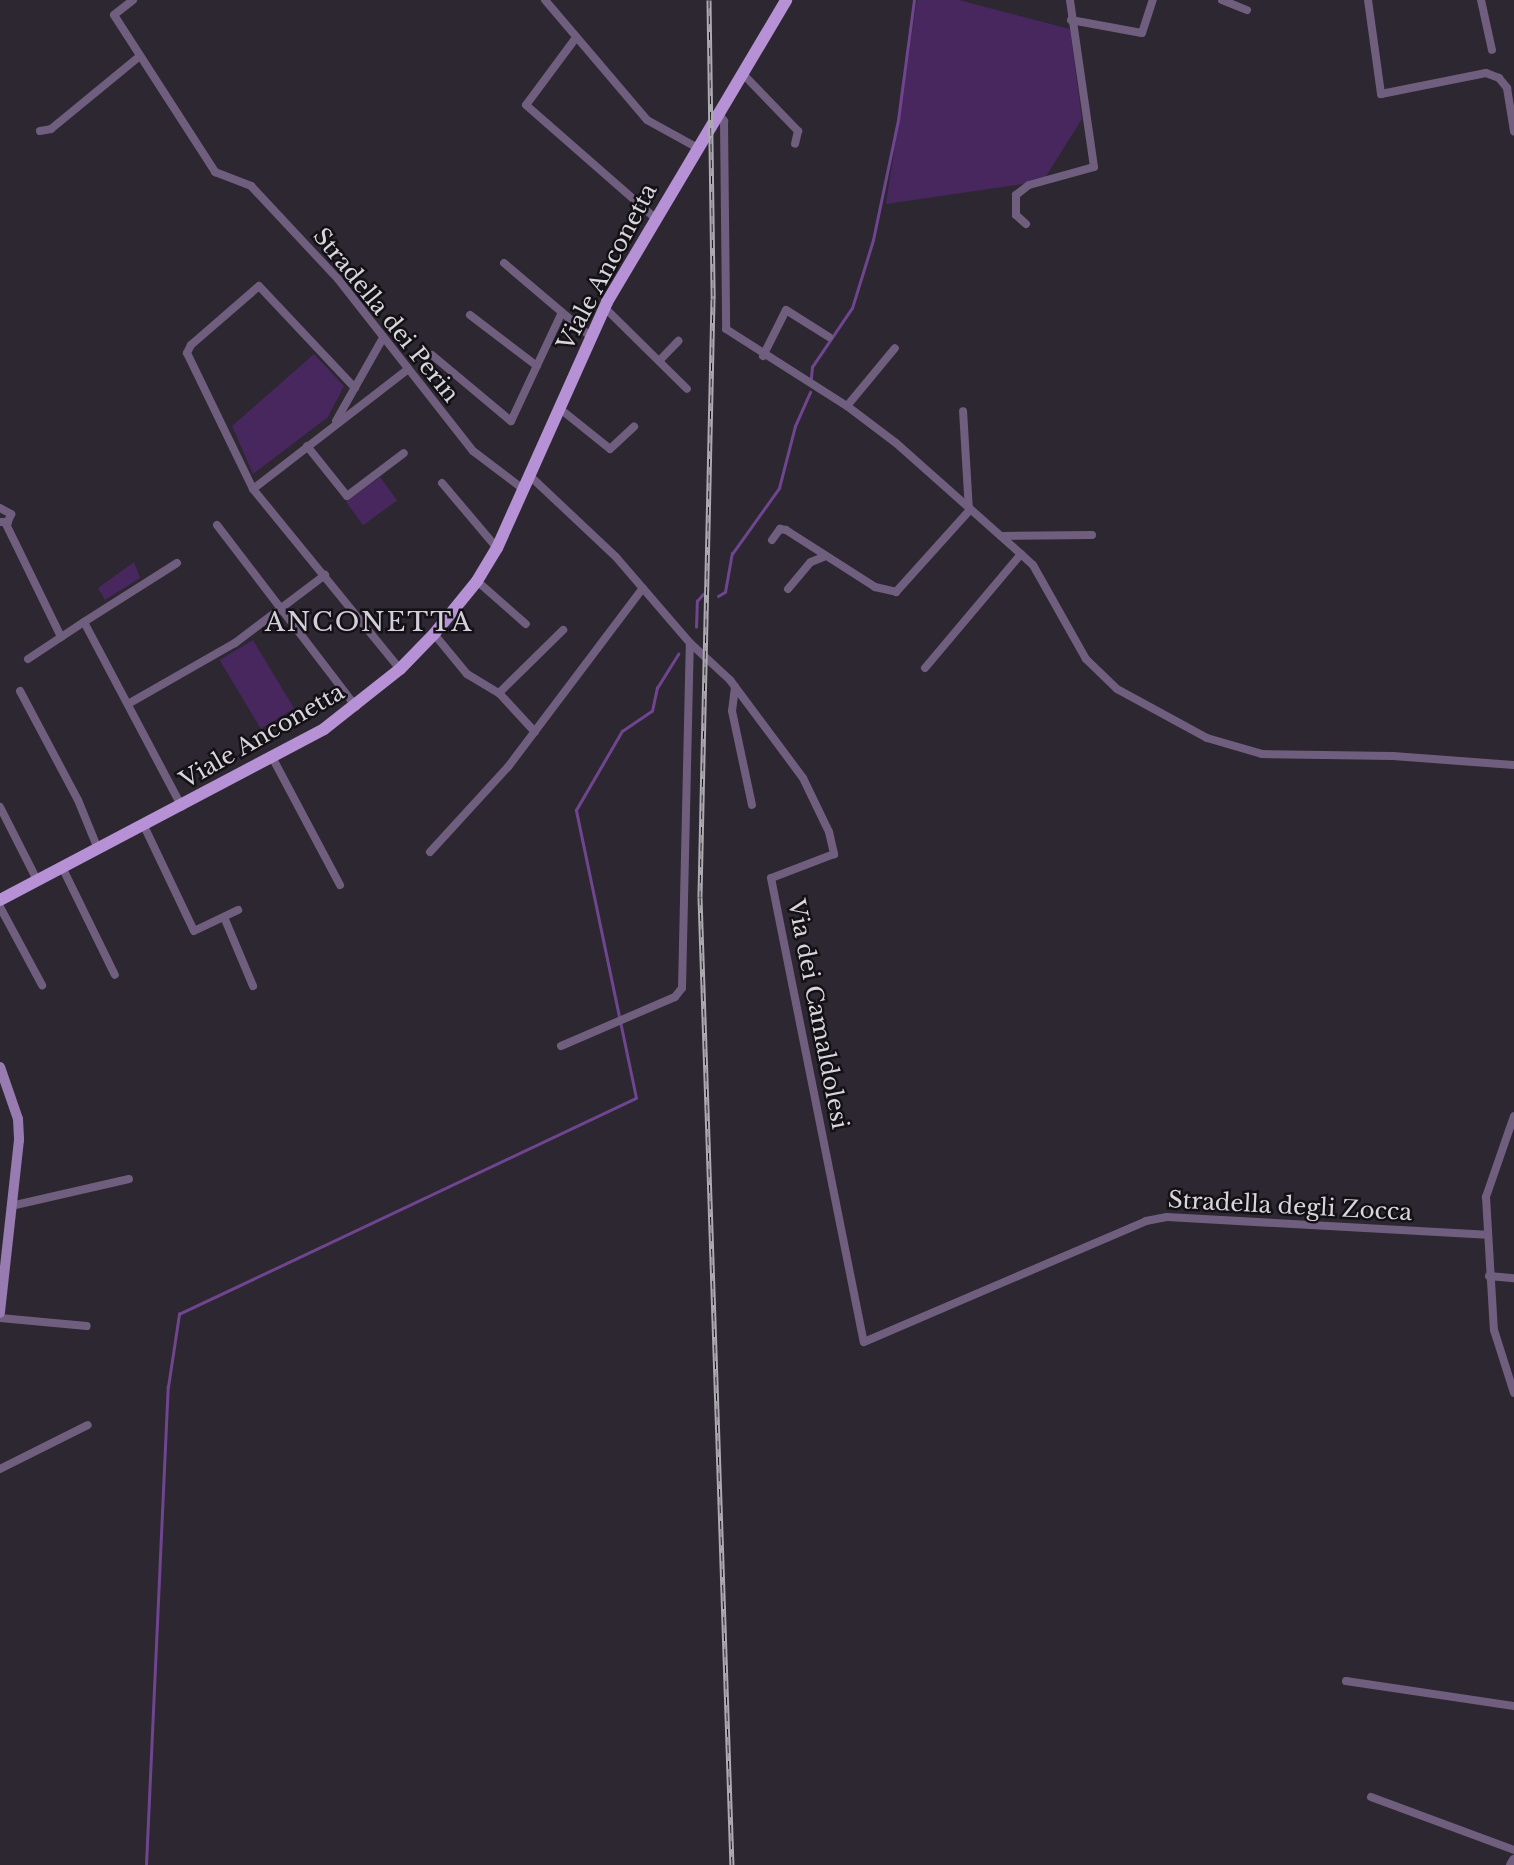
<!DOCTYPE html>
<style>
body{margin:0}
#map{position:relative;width:1514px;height:1865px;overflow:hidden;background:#2c2731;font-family:"Libre Baskerville",serif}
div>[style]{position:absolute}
.green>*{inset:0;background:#47275e;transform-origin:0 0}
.stream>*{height:2.5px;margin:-1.25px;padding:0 1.25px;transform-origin:1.25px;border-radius:1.25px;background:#70458f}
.minor>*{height:8px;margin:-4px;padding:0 4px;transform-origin:4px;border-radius:4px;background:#705e7f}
.tertiary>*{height:10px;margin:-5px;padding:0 5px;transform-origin:5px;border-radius:5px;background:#705e7f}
.secondary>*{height:10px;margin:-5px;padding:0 5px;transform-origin:5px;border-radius:5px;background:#987bb0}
.primary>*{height:12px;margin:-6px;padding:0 6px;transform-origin:6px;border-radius:6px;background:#b791d5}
.rail>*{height:5px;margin-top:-2.5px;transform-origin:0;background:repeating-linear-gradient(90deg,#131115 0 8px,#adaab1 0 16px);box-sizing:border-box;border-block:2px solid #adaab1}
span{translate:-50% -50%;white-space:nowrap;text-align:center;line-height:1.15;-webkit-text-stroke:5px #131115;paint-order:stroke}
.street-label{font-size:23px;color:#d8d5db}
.quarter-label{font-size:26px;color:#d4ceda;letter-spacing:2px}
</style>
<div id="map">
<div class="green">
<i style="clip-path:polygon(917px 0,959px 0,1070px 29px,1082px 119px,1043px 181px,886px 204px)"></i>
<i style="clip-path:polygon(314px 354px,344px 386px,328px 417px,253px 474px,232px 426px)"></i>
<i style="left:380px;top:477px;width:29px;height:42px;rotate:54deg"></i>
<i style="clip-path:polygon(134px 562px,140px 578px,105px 600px,98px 588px)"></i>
<i style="left:253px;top:640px;width:80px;height:39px;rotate:59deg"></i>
</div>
<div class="stream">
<i style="left:811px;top:378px;width:11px;rotate:-85deg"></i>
<i style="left:812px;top:367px;width:71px;rotate:-55.9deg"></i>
<i style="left:852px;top:308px;width:71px;rotate:-72.8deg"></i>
<i style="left:873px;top:240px;width:123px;rotate:-78.2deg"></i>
<i style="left:898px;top:120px;width:121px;rotate:-82.4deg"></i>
<i style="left:718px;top:596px;width:8px;rotate:-30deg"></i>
<i style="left:725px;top:592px;width:39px;rotate:-80deg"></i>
<i style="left:732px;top:554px;width:81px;rotate:-54.5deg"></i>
<i style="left:779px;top:488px;width:64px;rotate:-75.5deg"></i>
<i style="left:795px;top:426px;width:37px;rotate:-66deg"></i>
<i style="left:696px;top:627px;width:26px;rotate:-88deg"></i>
<i style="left:697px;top:601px;width:9px;rotate:-49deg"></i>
<i style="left:146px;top:1865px;width:479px;rotate:-87.4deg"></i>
<i style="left:168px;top:1387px;width:74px;rotate:-81.4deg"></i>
<i style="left:179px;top:1314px;width:505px;rotate:-25.3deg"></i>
<i style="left:636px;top:1098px;width:294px;rotate:-101.8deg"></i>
<i style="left:576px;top:810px;width:91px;rotate:-59.8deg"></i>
<i style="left:622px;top:731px;width:36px;rotate:-34deg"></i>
<i style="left:652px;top:711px;width:24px;rotate:-78deg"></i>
<i style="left:657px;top:688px;width:40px;rotate:-58deg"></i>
</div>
<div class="minor">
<i style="left:133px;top:0;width:24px;rotate:142deg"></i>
<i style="left:114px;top:15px;width:187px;rotate:57.2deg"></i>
<i style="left:215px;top:172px;width:39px;rotate:21deg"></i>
<i style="left:251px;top:186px;width:127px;rotate:46.9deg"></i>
<i style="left:338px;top:279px;width:219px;rotate:51.9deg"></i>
<i style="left:473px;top:451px;width:63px;rotate:37.2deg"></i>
<i style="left:545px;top:0;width:157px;rotate:49.6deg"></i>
<i style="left:647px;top:120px;width:56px;rotate:28.9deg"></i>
<i style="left:1222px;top:0;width:27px;rotate:22deg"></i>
<i style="left:1368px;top:0;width:95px;rotate:82.1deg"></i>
<i style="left:1381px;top:94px;width:107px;rotate:-11.3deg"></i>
<i style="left:1486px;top:73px;width:14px;rotate:21deg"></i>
<i style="left:1499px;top:78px;width:13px;rotate:51deg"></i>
<i style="left:1507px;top:88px;width:44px;rotate:80.8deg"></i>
<i style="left:1481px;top:0;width:51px;rotate:77.6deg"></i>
<i style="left:1071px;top:20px;width:72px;rotate:10.4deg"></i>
<i style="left:1142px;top:33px;width:35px;rotate:-72deg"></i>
<i style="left:575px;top:39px;width:82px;rotate:126.6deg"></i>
<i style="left:526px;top:105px;width:170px;rotate:41.2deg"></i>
<i style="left:742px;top:73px;width:81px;rotate:46deg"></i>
<i style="left:798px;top:131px;width:13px;rotate:103deg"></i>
<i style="left:718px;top:112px;width:11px;rotate:56deg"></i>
<i style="left:724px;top:121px;width:208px;rotate:89.4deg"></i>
<i style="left:726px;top:329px;width:143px;rotate:32.5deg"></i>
<i style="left:847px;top:406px;width:61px;rotate:37.1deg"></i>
<i style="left:896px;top:443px;width:167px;rotate:41.6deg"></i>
<i style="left:1021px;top:554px;width:16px;rotate:43deg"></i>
<i style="left:1033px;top:565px;width:108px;rotate:60.6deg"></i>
<i style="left:1086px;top:659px;width:43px;rotate:44.1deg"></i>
<i style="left:1117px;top:689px;width:102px;rotate:28.6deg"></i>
<i style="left:1207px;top:738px;width:57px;rotate:16.2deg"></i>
<i style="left:1262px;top:754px;width:131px;rotate:0.9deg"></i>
<i style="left:1393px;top:756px;width:121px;rotate:4.3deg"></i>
<i style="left:40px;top:131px;width:11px;rotate:-10deg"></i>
<i style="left:51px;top:129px;width:115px;rotate:-39.4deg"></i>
<i style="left:1026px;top:224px;width:13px;rotate:-138deg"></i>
<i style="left:1016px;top:215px;width:20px;rotate:-90deg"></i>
<i style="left:1016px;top:195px;width:16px;rotate:-38deg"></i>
<i style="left:1029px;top:185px;width:67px;rotate:-15.5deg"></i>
<i style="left:1094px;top:167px;width:169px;rotate:-98.2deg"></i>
<i style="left:504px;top:263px;width:113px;rotate:40.3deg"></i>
<i style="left:605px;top:308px;width:115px;rotate:44.6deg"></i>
<i style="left:470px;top:315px;width:84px;rotate:37.3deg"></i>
<i style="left:432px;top:355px;width:103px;rotate:39.9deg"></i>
<i style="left:511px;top:421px;width:120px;rotate:-64.9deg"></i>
<i style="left:763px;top:356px;width:51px;rotate:-63.4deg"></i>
<i style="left:786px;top:310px;width:51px;rotate:32.1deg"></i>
<i style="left:659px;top:361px;width:28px;rotate:-46deg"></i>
<i style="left:355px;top:388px;width:140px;rotate:-133.3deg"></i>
<i style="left:259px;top:286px;width:90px;rotate:139.1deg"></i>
<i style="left:191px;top:345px;width:9px;rotate:117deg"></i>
<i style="left:187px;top:353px;width:151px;rotate:64.1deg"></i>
<i style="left:253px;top:489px;width:232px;rotate:50.8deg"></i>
<i style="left:847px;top:406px;width:75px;rotate:-50.4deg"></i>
<i style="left:559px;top:408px;width:65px;rotate:38.8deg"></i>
<i style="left:610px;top:449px;width:33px;rotate:-43deg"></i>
<i style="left:336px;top:421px;width:95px;rotate:-60.5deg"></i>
<i style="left:307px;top:446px;width:64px;rotate:51.3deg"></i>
<i style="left:347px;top:496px;width:71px;rotate:-37deg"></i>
<i style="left:530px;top:476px;width:118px;rotate:43.3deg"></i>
<i style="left:616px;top:557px;width:113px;rotate:49.3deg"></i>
<i style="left:690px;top:643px;width:54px;rotate:42.8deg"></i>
<i style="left:730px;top:680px;width:122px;rotate:53.3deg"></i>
<i style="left:803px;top:778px;width:60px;rotate:64.3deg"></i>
<i style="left:829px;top:832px;width:23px;rotate:77deg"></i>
<i style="left:834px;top:854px;width:67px;rotate:159.1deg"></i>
<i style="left:771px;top:878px;width:473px;rotate:78.7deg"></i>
<i style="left:864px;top:1342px;width:307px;rotate:-23.2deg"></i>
<i style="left:1146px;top:1221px;width:21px;rotate:-11deg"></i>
<i style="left:1167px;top:1217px;width:320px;rotate:3.2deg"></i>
<i style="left:442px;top:483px;width:85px;rotate:49.8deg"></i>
<i style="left:253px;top:489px;width:195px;rotate:-37.7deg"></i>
<i style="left:0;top:508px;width:13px;rotate:29deg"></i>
<i style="left:11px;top:514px;width:9px;rotate:111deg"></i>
<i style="left:8px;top:522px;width:8px;rotate:180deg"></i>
<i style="left:5px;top:522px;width:128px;rotate:64deg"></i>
<i style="left:217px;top:525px;width:229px;rotate:52.6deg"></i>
<i style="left:1001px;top:536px;width:91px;rotate:-0.6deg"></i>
<i style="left:772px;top:540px;width:14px;rotate:-54deg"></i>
<i style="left:780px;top:529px;width:6px;rotate:9deg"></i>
<i style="left:786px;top:530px;width:106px;rotate:32.6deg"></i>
<i style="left:875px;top:587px;width:22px;rotate:13deg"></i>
<i style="left:896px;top:592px;width:109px;rotate:-48deg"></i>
<i style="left:969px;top:511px;width:100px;rotate:-93.4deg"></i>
<i style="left:177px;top:563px;width:110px;rotate:147.6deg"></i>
<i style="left:84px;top:622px;width:209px;rotate:62.1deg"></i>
<i style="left:477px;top:581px;width:65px;rotate:41.3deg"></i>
<i style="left:788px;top:589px;width:35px;rotate:-50deg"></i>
<i style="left:811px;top:562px;width:16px;rotate:-22deg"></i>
<i style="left:434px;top:634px;width:52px;rotate:50.5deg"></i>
<i style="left:467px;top:674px;width:37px;rotate:31deg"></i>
<i style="left:499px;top:693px;width:90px;rotate:-44.5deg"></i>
<i style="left:28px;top:659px;width:67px;rotate:-33.5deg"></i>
<i style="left:925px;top:668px;width:149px;rotate:-49.9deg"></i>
<i style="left:735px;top:687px;width:24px;rotate:97deg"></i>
<i style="left:732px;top:711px;width:96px;rotate:78deg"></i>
<i style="left:20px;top:691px;width:123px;rotate:62deg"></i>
<i style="left:78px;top:800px;width:53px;rotate:67.8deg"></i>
<i style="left:499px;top:693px;width:53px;rotate:47.3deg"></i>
<i style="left:128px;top:704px;width:123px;rotate:-29.7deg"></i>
<i style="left:235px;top:643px;width:113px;rotate:-37.1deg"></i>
<i style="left:272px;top:757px;width:145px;rotate:62deg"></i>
<i style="left:0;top:807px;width:82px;rotate:63.1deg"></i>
<i style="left:144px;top:826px;width:116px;rotate:64.5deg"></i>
<i style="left:194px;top:931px;width:49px;rotate:-25.5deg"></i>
<i style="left:430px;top:852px;width:115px;rotate:-47.5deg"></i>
<i style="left:508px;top:767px;width:224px;rotate:-53deg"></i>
<i style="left:62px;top:867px;width:120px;rotate:63.9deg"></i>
<i style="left:0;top:907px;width:89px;rotate:61.7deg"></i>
<i style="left:224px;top:917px;width:75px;rotate:67.2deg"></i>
<i style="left:561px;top:1046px;width:124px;rotate:-23.3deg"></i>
<i style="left:675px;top:997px;width:11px;rotate:-52deg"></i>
<i style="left:682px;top:988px;width:345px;rotate:-88.7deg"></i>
<i style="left:1514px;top:1116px;width:86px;rotate:109.1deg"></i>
<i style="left:1486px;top:1197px;width:133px;rotate:86.6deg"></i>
<i style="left:1494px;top:1330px;width:66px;rotate:72.4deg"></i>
<i style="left:11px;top:1206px;width:121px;rotate:-12.9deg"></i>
<i style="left:1489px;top:1276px;width:25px;rotate:5deg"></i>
<i style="left:0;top:1318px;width:87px;rotate:5.3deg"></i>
<i style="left:0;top:1469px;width:98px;rotate:-26.6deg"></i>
<i style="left:1346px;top:1681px;width:170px;rotate:8.5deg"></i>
<i style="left:1371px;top:1797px;width:153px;rotate:20.3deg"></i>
</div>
<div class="tertiary">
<i style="left:1511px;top:1865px;width:6px;rotate:-59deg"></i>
</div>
<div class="secondary">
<i style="left:0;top:1067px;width:55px;rotate:70.9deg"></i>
<i style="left:18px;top:1119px;width:21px;rotate:87deg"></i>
<i style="left:19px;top:1140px;width:174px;rotate:96.3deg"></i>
</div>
<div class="primary">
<i style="left:0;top:900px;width:366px;rotate:-27.8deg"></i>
<i style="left:324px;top:729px;width:97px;rotate:-38.3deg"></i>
<i style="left:400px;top:669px;width:49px;rotate:-45.8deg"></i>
<i style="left:434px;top:634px;width:68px;rotate:-50.9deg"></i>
<i style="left:477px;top:581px;width:39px;rotate:-59deg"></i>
<i style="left:497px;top:548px;width:269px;rotate:-65.9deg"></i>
<i style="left:607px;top:302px;width:351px;rotate:-59.3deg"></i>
</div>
<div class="rail">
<i style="left:709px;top:0;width:299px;rotate:89.2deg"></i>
<i style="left:713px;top:299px;width:598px;rotate:91.25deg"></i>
<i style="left:700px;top:897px;width:969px;rotate:88.11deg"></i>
</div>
<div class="street-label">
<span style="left:607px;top:267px;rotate:-62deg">Viale Anconetta</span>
<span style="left:386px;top:315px;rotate:51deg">Stradella dei Perin</span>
<span style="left:262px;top:736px;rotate:-30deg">Viale Anconetta</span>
<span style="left:818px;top:1014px;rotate:79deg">Via dei Camaldolesi</span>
<span style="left:1290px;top:1206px;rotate:3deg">Stradella degli Zocca</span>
</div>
<div class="quarter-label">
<span style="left:369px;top:623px">ANCONETTA</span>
</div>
</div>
